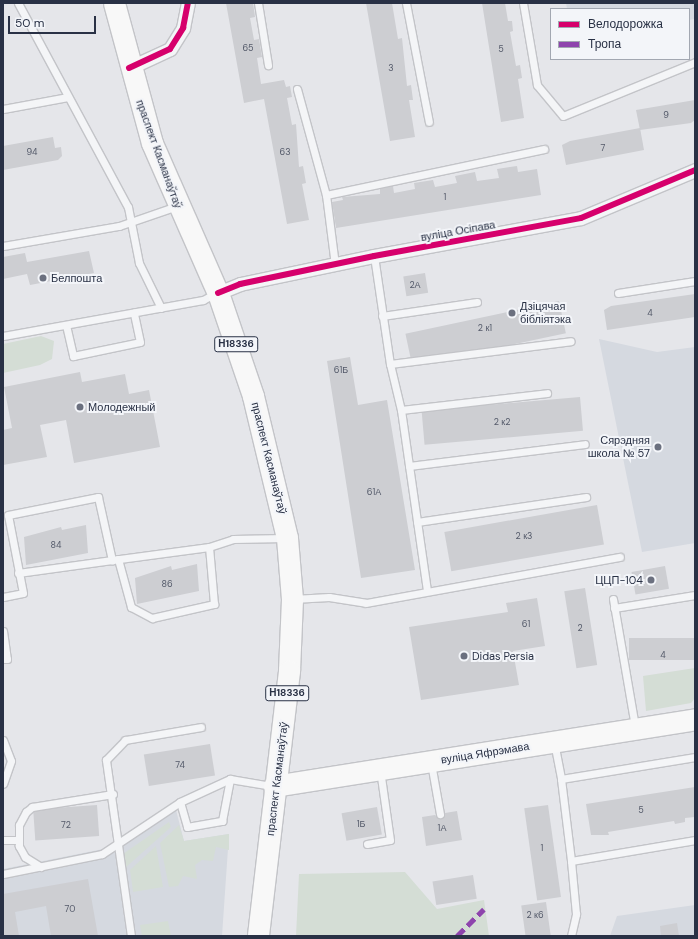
<!DOCTYPE html>
<meta charset="utf-8">
<style>
body{margin:0}
#map{position:relative;width:698px;height:939px;overflow:hidden;background:#e5e6ea;font-family:"DM Sans",sans-serif}
div>[style]{position:absolute}
.built>*{inset:0;background:#d5d9e0}
.green>*{inset:0;background:#d4ddd5}
.building>*{inset:0;background:#cdced2;transform-origin:0 0}
.roads{filter:drop-shadow(1px 0 #c3c4c8) drop-shadow(-1px 0 #c3c4c8) drop-shadow(0 1px #c3c4c8) drop-shadow(0 -1px #c3c4c8)}
.lane>*{height:7px;margin:-3.5px;padding:0 3.5px;transform-origin:3.5px;border-radius:3.5px;background:#f4f5f7}
.street>*{height:13px;margin:-6.5px;padding:0 6.5px;transform-origin:6.5px;border-radius:6.5px;background:#f4f5f7}
.primary>*{height:21px;margin:-10.5px;padding:0 10.5px;transform-origin:10.5px;border-radius:10.5px;background:#f8f8f8}
.quiet>*{height:5px;margin-top:-2.5px;transform-origin:0;background:repeating-linear-gradient(90deg,#8e44ad 0 10px,transparent 0 15px)}
.cycleway>*{height:6px;margin:-3px;padding:0 3px;transform-origin:3px;border-radius:3px;background:#d6006c}
.dots>*{width:11px;height:11px;translate:-50% -50%;box-sizing:border-box;border:2px solid #f3f5f9;border-radius:50%}
span{translate:-50% -50%;white-space:nowrap;text-align:center;line-height:1.15;-webkit-text-stroke:4px #f3f5f9;paint-order:stroke}
.number-label{font-size:9px;color:#535969}
.number-label span{-webkit-text-stroke-width:0}
.shield-label span{padding:1px 3px;background:#f3f5f9;border:1px solid;border-radius:3px;-webkit-text-stroke-width:0}
.shield-label{font-size:10px;color:#293145;font-weight:700}
.street-label{font-size:11px;color:#293145}
.poi-label{font-size:11px;color:#293145}
.left{translate:0 -50%;text-align:left}
.right{translate:-100% -50%;text-align:right}
.frame{position:absolute;inset:0;border:4px solid #293145;pointer-events:none}
.legend{position:absolute;left:550px;top:8px;width:140px;height:52px;box-sizing:border-box;background:#f3f5f9;border:1px solid #a2a7b1;margin:0;padding:5px 7px;list-style:none;font-size:12px;color:#293145}
.legend li{display:flex;align-items:center;gap:8px;height:20px}
.legend b{width:20px;border:1px solid #a2a7b1}
.scale{position:absolute;left:8px;top:16px;width:88px;height:18px;box-sizing:border-box;border:2px solid #293145;border-top:0;padding-left:5px;font-size:12px;line-height:14px;white-space:nowrap;color:#293145;-webkit-text-stroke:3px #f3f5f9;paint-order:stroke}
</style>
<div id="map">
<div class="built">
<i style="clip-path:polygon(566px 3px,695px 3px,695px 19px,689px 20px,689px 9px,567px 9px)"></i>
<i style="clip-path:polygon(599px 339px,657px 352px,695px 347px,695px 543px,642px 552px)"></i>
<i style="clip-path:polygon(176px 810px,184px 841px,229px 834px,222px 936px,3px 936px,3px 869px,123px 845px)"></i>
<i style="clip-path:polygon(695px 905px,695px 936px,610px 936px,617px 916px)"></i>
</div>
<div class="green">
<i style="clip-path:polygon(41px 336px,54px 341px,52px 359px,40px 365px,3px 373px,3px 344px)"></i>
<i style="clip-path:polygon(695px 668px,695px 698px,691px 703px,646px 711px,643px 676px)"></i>
<i style="clip-path:polygon(169px 822px,171px 827px,125px 868px,123px 854px)"></i>
<i style="clip-path:polygon(179px 825px,184px 841px,229px 834px,229px 850px,216px 847px,213px 861px,202px 860px,195px 865px,197px 879px,183px 876px,178px 886px,169px 887px,160px 843px)"></i>
<i style="clip-path:polygon(156px 846px,163px 887px,133px 892px,130px 870px)"></i>
<i style="clip-path:polygon(405px 872px,437px 909px,484px 900px,489px 936px,296px 936px,299px 874px)"></i>
<i style="clip-path:polygon(168px 921px,171px 936px,142px 936px,140px 925px)"></i>
</div>
<div class="building">
<i style="clip-path:polygon(226px 3px,253px 3px,255px 17px,250px 18px,254px 40px,259px 39px,262px 57px,257px 58px,261px 84px,284px 80px,286px 87px,290px 86px,292px 97px,287px 98px,292px 125px,296px 124px,299px 167px,303px 166px,306px 183px,302px 184px,309px 220px,287px 224px,264px 99px,244px 103px)"></i>
<i style="clip-path:polygon(366px 3px,392px 3px,398px 39px,402px 38px,407px 86px,411px 85px,413px 100px,409px 100px,415px 137px,390px 141px)"></i>
<i style="clip-path:polygon(482px 3px,505px 3px,508px 21px,512px 21px,513px 31px,510px 32px,516px 66px,520px 65px,522px 78px,518px 79px,524px 118px,501px 122px)"></i>
<i style="clip-path:polygon(695px 100px,695px 120px,691px 123px,640px 130px,636px 110px)"></i>
<i style="clip-path:polygon(640px 128px,644px 150px,566px 165px,562px 145px,570px 141px)"></i>
<i style="clip-path:polygon(53px 137px,55px 148px,61px 147px,62px 156px,58px 160px,3px 170px,3px 146px)"></i>
<i style="clip-path:polygon(517px 166px,518px 172px,537px 169px,541px 195px,336px 228px,332px 202px,343px 200px,342px 197px,380px 194px,380px 189px,393px 186px,394px 193px,415px 189px,414px 183px,433px 180px,435px 187px,457px 183px,455px 176px,475px 172px,477px 181px,499px 178px,497px 169px)"></i>
<i style="clip-path:polygon(89px 251px,94px 273px,30px 285px,27px 274px,3px 279px,3px 257px,25px 253px,27px 262px)"></i>
<i style="left:425px;top:273px;width:20px;height:22px;rotate:81deg"></i>
<i style="clip-path:polygon(695px 294px,695px 317px,607px 330px,604px 310px,611px 306px)"></i>
<i style="left:559px;top:301px;width:33px;height:157px;rotate:78deg"></i>
<i style="clip-path:polygon(350px 357px,358px 405px,387px 400px,415px 570px,361px 578px,327px 361px)"></i>
<i style="clip-path:polygon(80px 372px,82px 382px,125px 374px,129px 394px,149px 390px,160px 447px,74px 463px,66px 420px,40px 425px,47px 457px,3px 465px,3px 430px,12px 428px,4px 387px)"></i>
<i style="left:580px;top:397px;width:34px;height:159px;rotate:85deg"></i>
<i style="left:597px;top:505px;width:40px;height:155px;rotate:80deg"></i>
<i style="clip-path:polygon(86px 525px,88px 553px,26px 565px,24px 537px,61px 527px,62px 530px)"></i>
<i style="clip-path:polygon(197px 564px,199px 591px,137px 604px,135px 578px,171px 566px,172px 570px)"></i>
<i style="left:665px;top:566px;width:23px;height:34px;rotate:80deg"></i>
<i style="left:585px;top:588px;width:78px;height:21px;rotate:81deg"></i>
<i style="clip-path:polygon(537px 598px,545px 646px,513px 651px,519px 685px,421px 700px,409px 627px,508px 612px,506px 603px)"></i>
<i style="left:695px;top:638px;width:22px;height:66px;rotate:90deg"></i>
<i style="left:210px;top:744px;width:32px;height:67px;rotate:81deg"></i>
<i style="clip-path:polygon(695px 787px,695px 817px,685px 818px,685px 822px,675px 824px,674px 821px,608px 832px,609px 835px,591px 835px,586px 804px)"></i>
<i style="left:97px;top:805px;width:31px;height:64px;rotate:86deg"></i>
<i style="left:548px;top:805px;width:93px;height:24px;rotate:82deg"></i>
<i style="left:377px;top:807px;width:28px;height:36px;rotate:80deg"></i>
<i style="clip-path:polygon(457px 811px,462px 840px,426px 846px,422px 817px,435px 815px,440px 819px,445px 813px)"></i>
<i style="left:473px;top:875px;width:24px;height:41px;rotate:81deg"></i>
<i style="clip-path:polygon(88px 879px,98px 936px,51px 936px,46px 906px,15px 912px,19px 936px,3px 936px,3px 894px)"></i>
<i style="left:546px;top:902px;width:34px;height:25px;rotate:82deg"></i>
<i style="clip-path:polygon(677px 923px,679px 936px,661px 936px,660px 926px)"></i>
</div>
<div class="roads">
<div class="lane">
<i style="left:18px;top:3px;width:232px;rotate:61.7deg"></i>
<i style="left:128px;top:207px;width:57px;rotate:78.9deg"></i>
<i style="left:139px;top:263px;width:50px;rotate:63.9deg"></i>
<i style="left:258px;top:3px;width:63px;rotate:80.8deg"></i>
<i style="left:406px;top:3px;width:121px;rotate:79.1deg"></i>
<i style="left:523px;top:3px;width:83px;rotate:80.3deg"></i>
<i style="left:537px;top:85px;width:40px;rotate:50deg"></i>
<i style="left:563px;top:116px;width:143px;rotate:-22.2deg"></i>
<i style="left:297px;top:89px;width:110px;rotate:74.7deg"></i>
<i style="left:3px;top:109px;width:66px;rotate:-10.5deg"></i>
<i style="left:3px;top:246px;width:118px;rotate:-9.8deg"></i>
<i style="left:119px;top:226px;width:61px;rotate:-19deg"></i>
<i style="left:374px;top:256px;width:109px;rotate:81.6deg"></i>
<i style="left:390px;top:364px;width:47px;rotate:76.6deg"></i>
<i style="left:401px;top:410px;width:182px;rotate:81.8deg"></i>
<i style="left:335px;top:265px;width:71px;rotate:-97.3deg"></i>
<i style="left:326px;top:195px;width:223px;rotate:-11.9deg"></i>
<i style="left:618px;top:293px;width:78px;rotate:-8.9deg"></i>
<i style="left:382px;top:316px;width:96px;rotate:-8.4deg"></i>
<i style="left:66px;top:325px;width:32px;rotate:77deg"></i>
<i style="left:73px;top:356px;width:68px;rotate:-11.8deg"></i>
<i style="left:140px;top:342px;width:30px;rotate:-102deg"></i>
<i style="left:3px;top:336px;width:203px;rotate:-10.2deg"></i>
<i style="left:203px;top:300px;width:15px;rotate:-28deg"></i>
<i style="left:390px;top:364px;width:182px;rotate:-7.2deg"></i>
<i style="left:401px;top:410px;width:147px;rotate:-6.6deg"></i>
<i style="left:409px;top:466px;width:177px;rotate:-7.1deg"></i>
<i style="left:417px;top:522px;width:171px;rotate:-8.4deg"></i>
<i style="left:118px;top:559px;width:50px;rotate:74.8deg"></i>
<i style="left:131px;top:607px;width:24px;rotate:28deg"></i>
<i style="left:152px;top:618px;width:64px;rotate:-12.7deg"></i>
<i style="left:214px;top:604px;width:57px;rotate:-95deg"></i>
<i style="left:18px;top:573px;width:95px;rotate:-7.9deg"></i>
<i style="left:3px;top:597px;width:20px;rotate:-11deg"></i>
<i style="left:23px;top:593px;width:79px;rotate:-100.9deg"></i>
<i style="left:8px;top:515px;width:92px;rotate:-11.3deg"></i>
<i style="left:98px;top:497px;width:65px;rotate:77.5deg"></i>
<i style="left:112px;top:560px;width:98px;rotate:-7.6deg"></i>
<i style="left:209px;top:547px;width:25px;rotate:-18deg"></i>
<i style="left:233px;top:539px;width:52px;rotate:-1.1deg"></i>
<i style="left:293px;top:599px;width:36px;rotate:-3deg"></i>
<i style="left:329px;top:597px;width:37px;rotate:9deg"></i>
<i style="left:366px;top:603px;width:258px;rotate:-10.3deg"></i>
<i style="left:613px;top:599px;width:130px;rotate:80.2deg"></i>
<i style="left:614px;top:608px;width:82px;rotate:-9.1deg"></i>
<i style="left:3px;top:631px;width:28px;rotate:82deg"></i>
<i style="left:7px;top:659px;width:4px;rotate:180deg"></i>
<i style="left:3px;top:740px;width:22px;rotate:69deg"></i>
<i style="left:11px;top:761px;width:24px;rotate:109deg"></i>
<i style="left:554px;top:742px;width:38px;rotate:79deg"></i>
<i style="left:561px;top:779px;width:136px;rotate:-9.3deg"></i>
<i style="left:431px;top:763px;width:52px;rotate:80deg"></i>
<i style="left:561px;top:779px;width:83px;rotate:83deg"></i>
<i style="left:571px;top:861px;width:126px;rotate:-9.6deg"></i>
<i style="left:180px;top:802px;width:26px;rotate:74deg"></i>
<i style="left:187px;top:827px;width:36px;rotate:-10deg"></i>
<i style="left:222px;top:821px;width:43px;rotate:-79.2deg"></i>
<i style="left:3px;top:840px;width:14px"></i>
<i style="left:367px;top:844px;width:23px;rotate:-10deg"></i>
<i style="left:390px;top:840px;width:71px;rotate:-98.1deg"></i>
<i style="left:41px;top:867px;width:19px;rotate:-148deg"></i>
<i style="left:25px;top:857px;width:13px;rotate:-119deg"></i>
<i style="left:19px;top:846px;width:21px;rotate:-90deg"></i>
<i style="left:19px;top:825px;width:15px;rotate:-62deg"></i>
<i style="left:26px;top:812px;width:8px;rotate:-40deg"></i>
<i style="left:32px;top:807px;width:82px;rotate:-9.1deg"></i>
<i style="left:3px;top:874px;width:101px;rotate:-11.4deg"></i>
<i style="left:102px;top:854px;width:94px;rotate:-33.7deg"></i>
<i style="left:180px;top:802px;width:55px;rotate:-24.7deg"></i>
<i style="left:230px;top:779px;width:43px;rotate:9.5deg"></i>
<i style="left:131px;top:936px;width:178px;rotate:-98.1deg"></i>
<i style="left:106px;top:760px;width:28px;rotate:-46deg"></i>
<i style="left:125px;top:740px;width:77px;rotate:-9.7deg"></i>
<i style="left:571px;top:936px;width:23px;rotate:-77deg"></i>
<i style="left:576px;top:914px;width:53px;rotate:-95.4deg"></i>
</div>
<div class="street">
<i style="left:129px;top:68px;width:45px;rotate:-24.9deg"></i>
<i style="left:170px;top:49px;width:25px;rotate:-58deg"></i>
<i style="left:183px;top:28px;width:25px;rotate:-79deg"></i>
<i style="left:218px;top:293px;width:24px;rotate:-22deg"></i>
<i style="left:240px;top:284px;width:137px;rotate:-11.8deg"></i>
<i style="left:374px;top:256px;width:210px;rotate:-10.4deg"></i>
<i style="left:581px;top:218px;width:124px;rotate:-22.8deg"></i>
</div>
<div class="primary">
<i style="left:114px;top:3px;width:145px;rotate:74.8deg"></i>
<i style="left:152px;top:143px;width:164px;rotate:66.3deg"></i>
<i style="left:218px;top:293px;width:109px;rotate:71.2deg"></i>
<i style="left:253px;top:396px;width:146px;rotate:76.5deg"></i>
<i style="left:287px;top:538px;width:61px;rotate:85.3deg"></i>
<i style="left:292px;top:599px;width:72px;rotate:92.4deg"></i>
<i style="left:289px;top:671px;width:267px;rotate:96.7deg"></i>
<i style="left:274px;top:786px;width:426px;rotate:-9deg"></i>
</div>
</div>
<div class="quiet">
<i style="left:457px;top:936px;width:38px;rotate:-45deg"></i>
</div>
<div class="cycleway">
<i style="left:129px;top:68px;width:45px;rotate:-24.9deg"></i>
<i style="left:170px;top:49px;width:25px;rotate:-58deg"></i>
<i style="left:183px;top:28px;width:25px;rotate:-79deg"></i>
<i style="left:218px;top:293px;width:24px;rotate:-22deg"></i>
<i style="left:240px;top:284px;width:137px;rotate:-11.8deg"></i>
<i style="left:374px;top:256px;width:210px;rotate:-10.4deg"></i>
<i style="left:581px;top:218px;width:124px;rotate:-22.8deg"></i>
</div>
<div class="dots">
<i style="left:43px;top:278px;background:#6b707f"></i>
<i style="left:512px;top:313px;background:#6b707f"></i>
<i style="left:80px;top:407px;background:#6b707f"></i>
<i style="left:658px;top:447px;background:#6b707f"></i>
<i style="left:651px;top:580px;background:#6b707f"></i>
<i style="left:464px;top:656px;background:#6b707f"></i>
</div>
<div class="number-label">
<span style="left:248px;top:48px">65</span>
<span style="left:501px;top:49px">5</span>
<span style="left:391px;top:68px">3</span>
<span style="left:666px;top:115px">9</span>
<span style="left:603px;top:148px">7</span>
<span style="left:32px;top:152px">94</span>
<span style="left:285px;top:152px">63</span>
<span style="left:445px;top:197px">1</span>
<span style="left:415px;top:285px">2А</span>
<span style="left:650px;top:313px">4</span>
<span style="left:485px;top:328px">2 к1</span>
<span style="left:341px;top:370px">61Б</span>
<span style="left:502px;top:422px">2 к2</span>
<span style="left:374px;top:492px">61А</span>
<span style="left:524px;top:536px">2 к3</span>
<span style="left:56px;top:545px">84</span>
<span style="left:167px;top:584px">86</span>
<span style="left:526px;top:624px">61</span>
<span style="left:580px;top:628px">2</span>
<span style="left:663px;top:655px">4</span>
<span style="left:180px;top:765px">74</span>
<span style="left:641px;top:810px">5</span>
<span style="left:361px;top:824px">1Б</span>
<span style="left:66px;top:825px">72</span>
<span style="left:442px;top:828px">1А</span>
<span style="left:542px;top:848px">1</span>
<span style="left:70px;top:909px">70</span>
<span style="left:535px;top:915px">2 к6</span>
</div>
<div class="shield-label">
<span style="left:236px;top:344px">Н18336</span>
<span style="left:287px;top:693px">Н18336</span>
</div>
<div class="street-label">
<span style="left:159px;top:154px;rotate:70deg">праспект Касманаўтаў</span>
<span style="left:458px;top:231px;rotate:-10deg">вуліца Осіпава</span>
<span style="left:269px;top:458px;rotate:76deg">праспект Касманаўтаў</span>
<span style="left:485px;top:753px;rotate:-9deg">вуліца Яфрэмава</span>
<span style="left:277px;top:779px;rotate:-83deg">праспект Касманаўтаў</span>
</div>
<div class="poi-label">
<span class="left" style="left:51px;top:278px">Белпошта</span>
<span class="left" style="left:520px;top:313px">Дзіцячая<br>бібліятэка</span>
<span class="left" style="left:88px;top:407px">Молодежный</span>
<span class="right" style="left:650px;top:447px">Сярэдняя<br>школа № 57</span>
<span class="right" style="left:643px;top:580px">ЦЦП-104</span>
<span class="left" style="left:472px;top:656px">Didas Persia</span>
</div>
<div class="frame"></div>
<ul class="legend">
<li><b style="height:5px;background:#d6006c"></b>Велодорожка</li>
<li><b style="height:5px;background:#8e44ad"></b>Тропа</li>
</ul>
<div class="scale">50 m</div>
</div>
